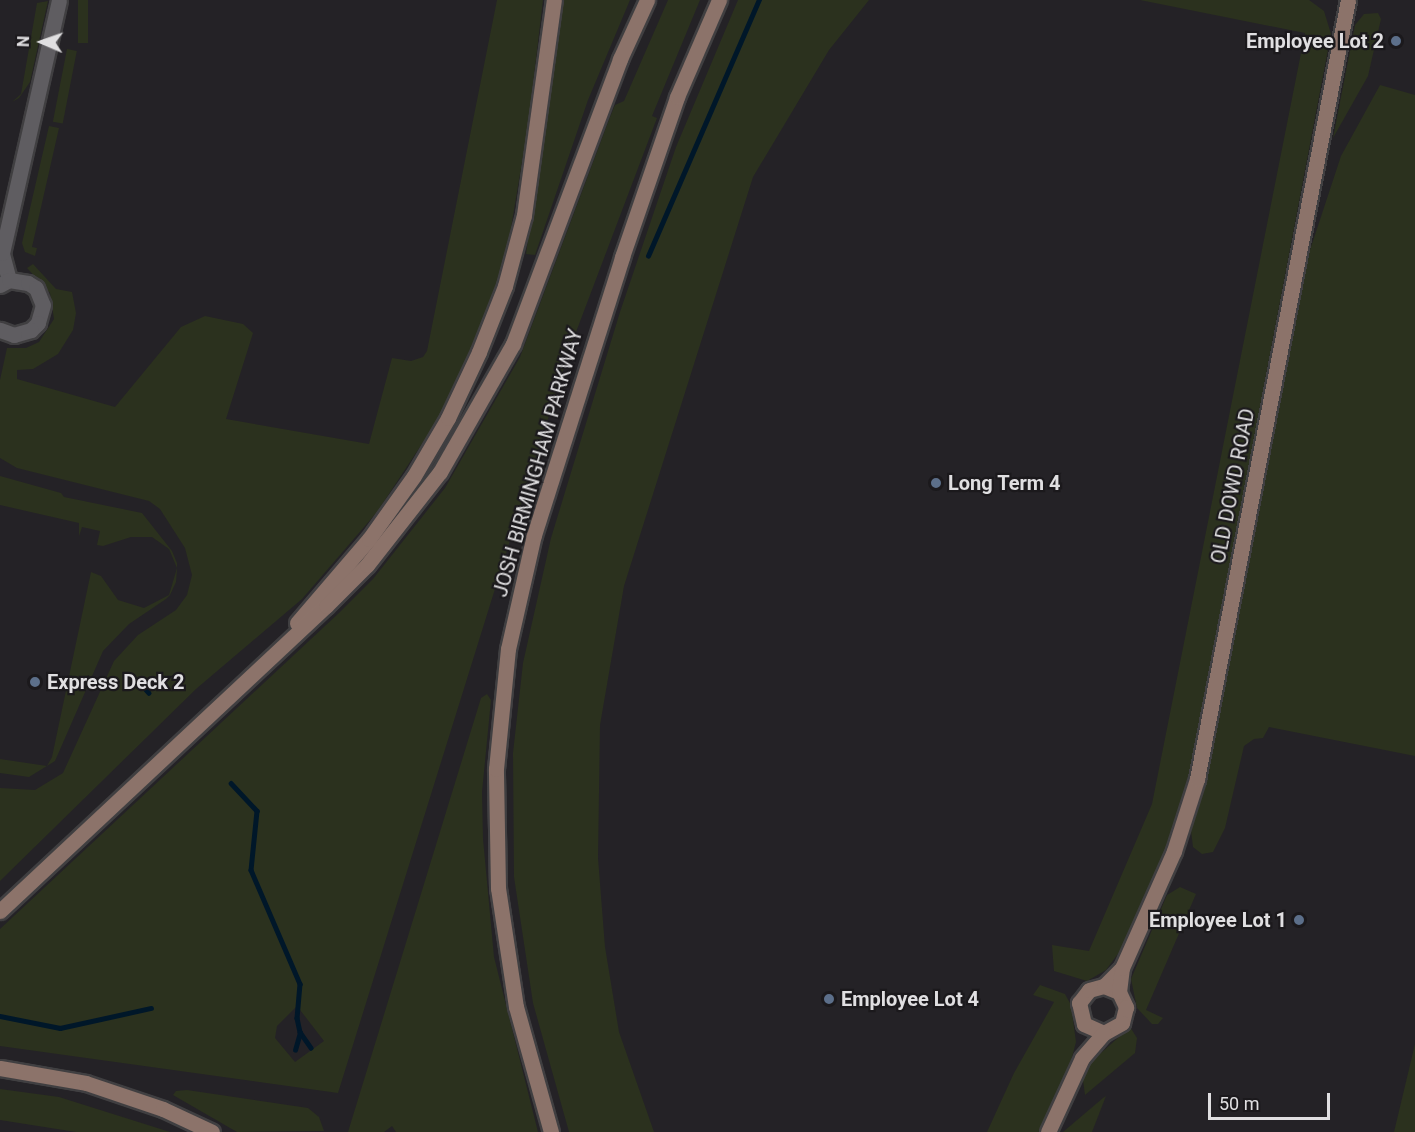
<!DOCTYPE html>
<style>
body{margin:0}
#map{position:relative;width:1415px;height:1132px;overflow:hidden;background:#242226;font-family:Roboto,sans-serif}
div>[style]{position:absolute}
.green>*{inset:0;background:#2b311e;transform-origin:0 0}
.stream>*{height:4.5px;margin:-2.25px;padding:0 2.25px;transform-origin:2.25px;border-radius:2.25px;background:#001729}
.roads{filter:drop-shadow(2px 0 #403f41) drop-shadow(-2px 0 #403f41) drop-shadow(0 2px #403f41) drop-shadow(0 -2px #403f41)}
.street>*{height:15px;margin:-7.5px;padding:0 7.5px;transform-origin:7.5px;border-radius:7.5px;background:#5f5d61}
.secondary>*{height:15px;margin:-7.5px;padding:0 7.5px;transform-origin:7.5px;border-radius:7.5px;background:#8c736a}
.dots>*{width:16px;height:16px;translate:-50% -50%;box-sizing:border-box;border:3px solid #1b191c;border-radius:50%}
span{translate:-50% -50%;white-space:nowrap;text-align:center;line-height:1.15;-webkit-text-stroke:4.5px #1b191c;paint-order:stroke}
.poi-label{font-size:20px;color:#e0dfe1;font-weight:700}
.right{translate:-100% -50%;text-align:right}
.left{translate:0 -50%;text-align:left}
.street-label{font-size:20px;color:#e0dfe1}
.north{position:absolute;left:12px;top:12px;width:60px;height:60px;-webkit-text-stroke:4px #1b191c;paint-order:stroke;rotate:272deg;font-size:16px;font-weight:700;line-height:24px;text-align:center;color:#e0dfe1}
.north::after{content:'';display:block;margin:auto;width:21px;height:27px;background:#e0dfe1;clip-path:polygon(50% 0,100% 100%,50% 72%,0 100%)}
.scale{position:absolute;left:1208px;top:1093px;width:122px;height:27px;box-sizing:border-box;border:3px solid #e0dfe1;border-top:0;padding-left:8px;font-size:18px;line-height:21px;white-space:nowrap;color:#e0dfe1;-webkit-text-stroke:4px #1b191c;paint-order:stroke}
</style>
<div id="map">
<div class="green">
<i style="left:78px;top:0;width:10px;height:43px"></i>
<i style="clip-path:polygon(497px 0,543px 0,528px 126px,506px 258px,480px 328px,441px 415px,377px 512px,302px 599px,196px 689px,0 881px,0 788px,35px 790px,63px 773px,114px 661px,138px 635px,176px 610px,187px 595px,192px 575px,185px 548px,160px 509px,149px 501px,17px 468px,0 458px,0 380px,7px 348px,26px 348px,39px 342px,54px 319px,50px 293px,27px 268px,33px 264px,56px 289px,72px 292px,76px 313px,73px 330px,58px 354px,33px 369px,17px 370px,17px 379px,115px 407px,181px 327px,205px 316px,243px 324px,253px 333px,226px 419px,369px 444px,392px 358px,411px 361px,423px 357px,427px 351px)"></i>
<i style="clip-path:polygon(561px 0,630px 0,588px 100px,535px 255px,526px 254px)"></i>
<i style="clip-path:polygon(evenodd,668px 0,700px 0,652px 116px,657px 118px,570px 348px,338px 1093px,0 1046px,0 929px,340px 612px,373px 579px,445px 488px,520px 357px,610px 117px,615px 105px,624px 101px,668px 0,297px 1006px,324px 1041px,295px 1062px,275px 1038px,277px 1026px,297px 1006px)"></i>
<i style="clip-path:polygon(738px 0,869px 0,829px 50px,753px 177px,624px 586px,600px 725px,598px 858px,605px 947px,619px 1032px,654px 1132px,569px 1132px,533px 1003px,514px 877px,513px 753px,523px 663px,551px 538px,620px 312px,676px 147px)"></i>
<i style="clip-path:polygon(1140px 0,1309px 0,1324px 11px,1331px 34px,1191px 768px,1167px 846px,1120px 951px,1106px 970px,1087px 981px,1054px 971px,1052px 945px,1089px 951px,1152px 804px,1305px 33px)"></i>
<i style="clip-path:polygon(48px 1px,30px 82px,19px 98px,12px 102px,21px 94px,37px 3px)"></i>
<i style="clip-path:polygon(1378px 13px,1381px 19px,1368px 76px,1333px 138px,1355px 25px,1364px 14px)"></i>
<i style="left:67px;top:49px;width:10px;height:74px;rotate:11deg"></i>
<i style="clip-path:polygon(1380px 85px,1415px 95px,1415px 756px,1269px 727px,1263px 738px,1254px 739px,1244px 746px,1225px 828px,1213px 852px,1202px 854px,1193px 847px,1191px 831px,1206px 780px,1309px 253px,1341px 156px)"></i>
<i style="clip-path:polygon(49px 126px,59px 128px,32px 247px,37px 248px,35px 256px,25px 252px,22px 243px)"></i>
<i style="clip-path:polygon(0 476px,61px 493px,64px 497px,142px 513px,172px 551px,177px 563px,177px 570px,176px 582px,170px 595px,166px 599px,129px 624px,103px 651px,55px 761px,29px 777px,0 773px,0 759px,47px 766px,52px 757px,91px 572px,101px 576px,118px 600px,144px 608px,169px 595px,177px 568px,169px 549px,152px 537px,131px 537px,103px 546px,97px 545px,100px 531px,82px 527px,79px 536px,79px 523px,0 505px)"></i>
<i style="clip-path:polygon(487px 694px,491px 700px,482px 792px,483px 839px,494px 957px,538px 1132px,396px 1132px,392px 1126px,384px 1132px,348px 1132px,481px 698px)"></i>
<i style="clip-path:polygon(1180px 887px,1196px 894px,1146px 1010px,1163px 1018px,1158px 1024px,1152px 1024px,1137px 1008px,1131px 979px,1167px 895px)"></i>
<i style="clip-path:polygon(1040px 985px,1065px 994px,1071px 1005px,1076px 1042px,1071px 1061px,1039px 1132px,987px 1132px,1014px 1073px,1054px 1002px,1033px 995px)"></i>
<i style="clip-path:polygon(1130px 1027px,1137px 1038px,1135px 1053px,1085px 1095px,1083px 1080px,1091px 1062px)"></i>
<i style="clip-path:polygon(1415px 1044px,1415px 1132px,1394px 1132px)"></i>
<i style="clip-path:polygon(0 1089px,59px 1097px,170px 1132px,76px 1132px,0 1120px)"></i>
<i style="clip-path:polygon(187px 1090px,308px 1108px,319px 1117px,324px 1131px,237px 1132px,173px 1095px,176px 1091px)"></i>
<i style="clip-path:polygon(1106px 1096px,1092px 1132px,1063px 1132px,1103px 1098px)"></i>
</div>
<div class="stream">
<i style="left:648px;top:256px;width:279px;rotate:-66.6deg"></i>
<i style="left:140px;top:683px;width:13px;rotate:48deg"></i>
<i style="left:231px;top:783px;width:38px;rotate:47deg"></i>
<i style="left:257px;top:811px;width:59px;rotate:95.8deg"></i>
<i style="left:251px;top:870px;width:124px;rotate:66.7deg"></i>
<i style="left:300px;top:984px;width:34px;rotate:95deg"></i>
<i style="left:297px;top:1018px;width:14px;rotate:78deg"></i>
<i style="left:300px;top:1032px;width:19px;rotate:55deg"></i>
<i style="left:0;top:1016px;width:61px;rotate:11.3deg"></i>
<i style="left:60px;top:1028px;width:93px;rotate:-12.4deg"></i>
<i style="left:295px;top:1050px;width:18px;rotate:-74deg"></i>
</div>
<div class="roads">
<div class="street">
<i style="left:9px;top:280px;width:28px;rotate:-105deg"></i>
<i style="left:2px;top:253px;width:259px;rotate:-77.3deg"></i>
<i style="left:0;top:285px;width:10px;rotate:-29deg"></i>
<i style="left:9px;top:280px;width:19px;rotate:9deg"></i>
<i style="left:28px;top:283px;width:9px;rotate:32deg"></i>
<i style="left:36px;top:288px;width:18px;rotate:68deg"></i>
<i style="left:43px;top:305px;width:19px;rotate:106deg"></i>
<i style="left:38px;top:323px;width:10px;rotate:135deg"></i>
<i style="left:31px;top:330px;width:18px;rotate:164deg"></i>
<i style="left:14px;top:335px;width:15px;rotate:-160deg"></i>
</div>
<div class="secondary">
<i style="left:297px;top:623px;width:111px;rotate:-49.4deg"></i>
<i style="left:369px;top:539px;width:77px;rotate:-54.5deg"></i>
<i style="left:414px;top:476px;width:67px;rotate:-59.6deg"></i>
<i style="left:448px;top:418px;width:73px;rotate:-64.8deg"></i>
<i style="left:479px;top:352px;width:71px;rotate:-68.5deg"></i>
<i style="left:505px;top:286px;width:73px;rotate:-75deg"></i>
<i style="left:524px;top:215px;width:217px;rotate:-82.1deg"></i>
<i style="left:0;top:911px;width:446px;rotate:-43.1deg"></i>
<i style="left:326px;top:606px;width:58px;rotate:-45deg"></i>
<i style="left:367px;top:565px;width:118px;rotate:-51.9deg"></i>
<i style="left:440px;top:472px;width:147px;rotate:-60.3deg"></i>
<i style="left:513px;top:344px;width:304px;rotate:-69.4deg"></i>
<i style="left:620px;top:59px;width:65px;rotate:-65.4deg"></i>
<i style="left:1104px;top:986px;width:16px;rotate:22deg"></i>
<i style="left:1119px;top:992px;width:17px;rotate:65deg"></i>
<i style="left:1126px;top:1007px;width:16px;rotate:104deg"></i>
<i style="left:1122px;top:1023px;width:21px;rotate:151deg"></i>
<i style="left:1104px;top:1033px;width:22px;rotate:-156deg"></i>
<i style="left:1084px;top:1024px;width:22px;rotate:-103deg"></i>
<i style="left:1079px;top:1003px;width:16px;rotate:-52deg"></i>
<i style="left:1089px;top:990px;width:16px;rotate:-15deg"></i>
<i style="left:1104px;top:986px;width:25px;rotate:-45deg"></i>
<i style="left:1119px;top:992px;width:24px;rotate:-83deg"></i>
<i style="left:1122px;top:968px;width:128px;rotate:-66deg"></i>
<i style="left:1174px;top:851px;width:76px;rotate:-72.3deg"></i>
<i style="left:1197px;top:779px;width:793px;rotate:-79.03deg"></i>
<i style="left:0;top:1068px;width:87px;rotate:9.9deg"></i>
<i style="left:86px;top:1083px;width:81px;rotate:18.7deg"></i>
<i style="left:163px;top:1109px;width:54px;rotate:25.1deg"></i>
<i style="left:551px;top:1132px;width:130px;rotate:-105.6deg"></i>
<i style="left:516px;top:1007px;width:120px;rotate:-98.6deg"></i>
<i style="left:498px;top:888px;width:119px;rotate:-91deg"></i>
<i style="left:496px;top:769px;width:121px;rotate:-84.3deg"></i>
<i style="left:508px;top:649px;width:117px;rotate:-77.2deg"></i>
<i style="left:534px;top:535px;width:292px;rotate:-72.4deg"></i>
<i style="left:622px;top:257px;width:169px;rotate:-71deg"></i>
<i style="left:677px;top:97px;width:106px;rotate:-66.6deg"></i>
<i style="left:1048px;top:1132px;width:81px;rotate:-65.3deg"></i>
<i style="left:1082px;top:1058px;width:33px;rotate:-49deg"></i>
</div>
</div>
<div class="dots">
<i style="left:1396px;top:41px;background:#5c6f8a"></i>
<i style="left:936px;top:483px;background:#5c6f8a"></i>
<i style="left:35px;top:682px;background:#5c6f8a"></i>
<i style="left:1299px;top:920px;background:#5c6f8a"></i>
<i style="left:829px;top:999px;background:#5c6f8a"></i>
</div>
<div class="poi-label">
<span class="right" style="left:1384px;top:41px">Employee Lot 2</span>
<span class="left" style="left:948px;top:483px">Long Term 4</span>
<span class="left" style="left:47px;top:682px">Express Deck 2</span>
<span class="right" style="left:1287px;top:920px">Employee Lot 1</span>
<span class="left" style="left:841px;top:999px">Employee Lot 4</span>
</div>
<div class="street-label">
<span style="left:538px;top:463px;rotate:-74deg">JOSH BIRMINGHAM PARKWAY</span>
<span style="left:1233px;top:486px;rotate:-79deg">OLD DOWD ROAD</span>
</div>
<div class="north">N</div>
<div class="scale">50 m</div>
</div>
